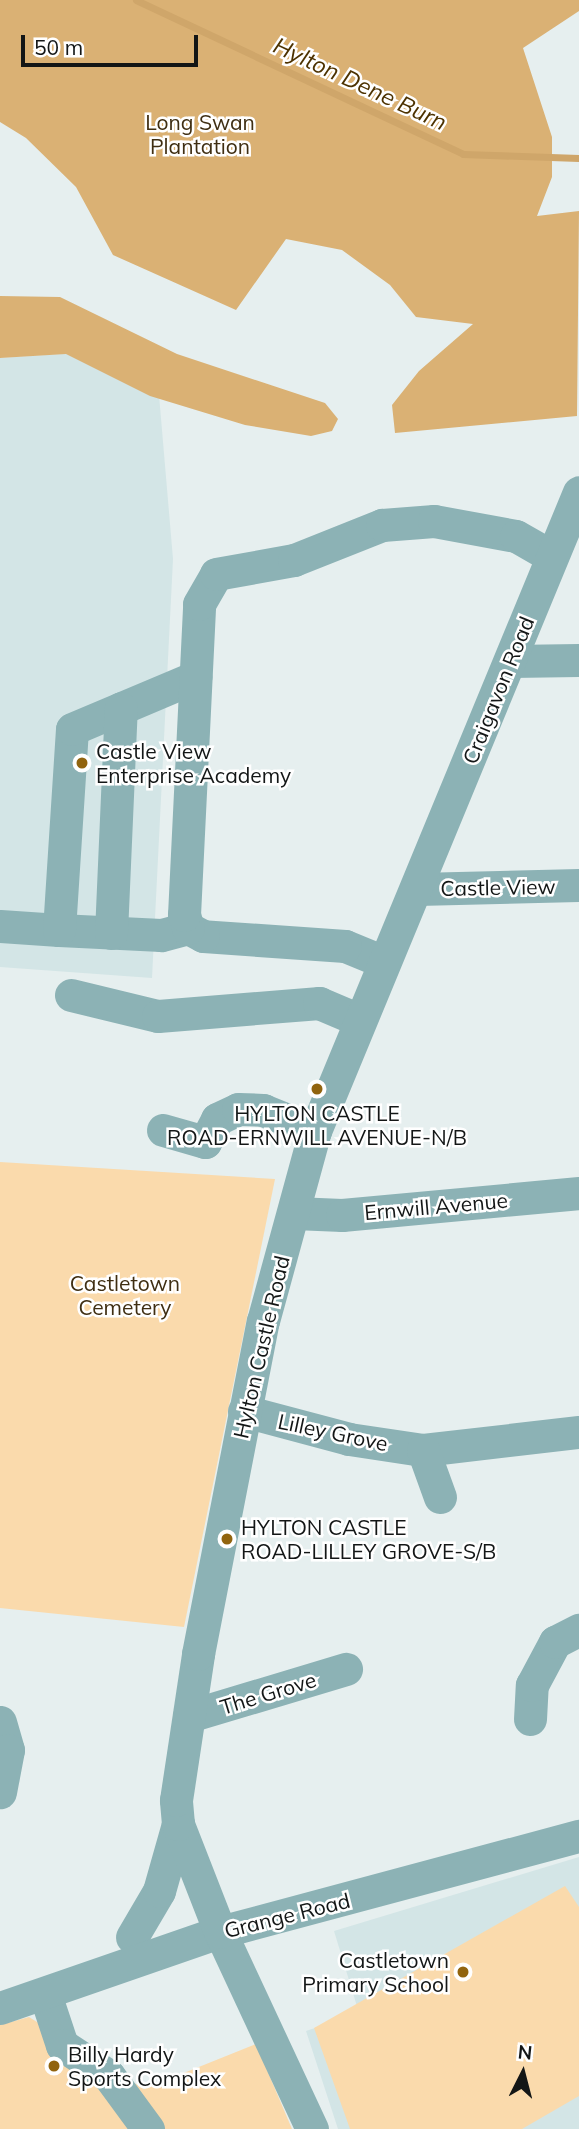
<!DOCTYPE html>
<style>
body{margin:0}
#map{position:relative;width:579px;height:2129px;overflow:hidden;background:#e6efef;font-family:Mulish,sans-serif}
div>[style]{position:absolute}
.built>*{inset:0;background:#d3e5e6}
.green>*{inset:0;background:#fadaac}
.forest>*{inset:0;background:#dab174}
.stream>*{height:7px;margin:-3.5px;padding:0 3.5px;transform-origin:3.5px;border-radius:3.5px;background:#cfa66a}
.minor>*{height:33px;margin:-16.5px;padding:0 16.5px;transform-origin:16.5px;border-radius:16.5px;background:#8cb2b5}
.dots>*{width:19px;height:19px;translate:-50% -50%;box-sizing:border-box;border:4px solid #fff;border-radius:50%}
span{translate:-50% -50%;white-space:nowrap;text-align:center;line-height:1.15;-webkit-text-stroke:5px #fff;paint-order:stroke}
.park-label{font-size:21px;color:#3f2e12}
.street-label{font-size:21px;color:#131616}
.poi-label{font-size:21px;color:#131616}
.left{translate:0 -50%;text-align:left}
.right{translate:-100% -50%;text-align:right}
.water-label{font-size:23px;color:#4d3200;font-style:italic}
.north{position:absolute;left:488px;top:2038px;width:70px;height:70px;-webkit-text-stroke:5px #fff;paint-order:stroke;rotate:6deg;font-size:19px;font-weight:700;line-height:28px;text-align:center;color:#131616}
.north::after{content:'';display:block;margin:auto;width:24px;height:32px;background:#131616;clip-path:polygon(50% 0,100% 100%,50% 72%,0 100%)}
.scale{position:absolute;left:21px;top:35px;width:177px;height:32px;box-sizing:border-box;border:4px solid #131616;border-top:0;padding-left:9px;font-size:21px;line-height:24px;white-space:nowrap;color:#131616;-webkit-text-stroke:5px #fff;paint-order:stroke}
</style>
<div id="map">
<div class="built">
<i style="clip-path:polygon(155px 348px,173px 559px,152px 978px,0 967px,0 358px)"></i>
<i style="clip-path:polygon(579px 1857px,579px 2129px,338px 2129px,306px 2031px,359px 2013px,334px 1931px)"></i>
</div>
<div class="green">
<i style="clip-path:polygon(0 1162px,275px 1179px,184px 1627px,0 1608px)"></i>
<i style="clip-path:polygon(565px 1886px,579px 1907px,579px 2096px,522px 2129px,350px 2129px,314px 2028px)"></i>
<i style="clip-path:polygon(29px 2017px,144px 2089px,256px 2044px,292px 2129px,0 2129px,0 2025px)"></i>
</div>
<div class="forest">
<i style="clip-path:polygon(0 0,579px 0,579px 11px,523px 48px,552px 137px,552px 177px,537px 216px,579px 211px,577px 416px,395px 433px,392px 405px,419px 371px,473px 324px,416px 317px,390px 285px,342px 250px,286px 239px,236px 310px,113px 255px,76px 187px,26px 138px,0 122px)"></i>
<i style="clip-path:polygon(0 296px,60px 297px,177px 354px,325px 403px,338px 419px,332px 431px,311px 436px,245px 425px,150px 396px,66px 354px,0 358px)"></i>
</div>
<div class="stream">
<i style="left:136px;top:0;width:361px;rotate:25.2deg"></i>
<i style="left:463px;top:154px;width:116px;rotate:2deg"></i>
</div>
<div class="minor">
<i style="left:511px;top:661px;width:68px;rotate:-0.8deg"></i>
<i style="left:417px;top:889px;width:162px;rotate:-1.4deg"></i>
<i style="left:0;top:926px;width:59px;rotate:3.9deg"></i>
<i style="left:188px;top:928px;width:28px;rotate:165deg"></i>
<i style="left:161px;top:935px;width:102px;rotate:-177.2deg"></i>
<i style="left:59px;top:930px;width:201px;rotate:-86.3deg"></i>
<i style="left:72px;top:729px;width:134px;rotate:-22.9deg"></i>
<i style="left:111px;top:933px;width:225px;rotate:-87.5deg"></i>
<i style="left:384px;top:962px;width:42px;rotate:-157.7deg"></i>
<i style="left:345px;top:946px;width:142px;rotate:-176deg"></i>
<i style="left:203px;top:936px;width:17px;rotate:-152deg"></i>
<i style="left:188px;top:928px;width:14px;rotate:-107deg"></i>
<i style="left:184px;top:915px;width:311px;rotate:-87.2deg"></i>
<i style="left:199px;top:604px;width:34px;rotate:-60deg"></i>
<i style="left:216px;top:574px;width:79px;rotate:-10.2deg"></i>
<i style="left:294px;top:560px;width:95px;rotate:-21.7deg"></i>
<i style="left:382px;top:525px;width:52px;rotate:-4.4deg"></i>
<i style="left:434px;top:521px;width:83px;rotate:10.4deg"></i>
<i style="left:516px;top:536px;width:40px;rotate:29.7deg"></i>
<i style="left:71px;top:995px;width:89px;rotate:13.6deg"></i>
<i style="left:158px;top:1016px;width:162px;rotate:-4.6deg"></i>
<i style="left:319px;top:1003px;width:43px;rotate:23deg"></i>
<i style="left:163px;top:1130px;width:44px;rotate:15.9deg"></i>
<i style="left:205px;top:1142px;width:26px;rotate:-62deg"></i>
<i style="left:217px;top:1119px;width:23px;rotate:-25deg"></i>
<i style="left:238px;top:1109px;width:25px;rotate:2deg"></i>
<i style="left:263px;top:1110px;width:56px;rotate:22deg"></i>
<i style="left:294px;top:1213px;width:48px;rotate:2.4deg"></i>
<i style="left:342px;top:1215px;width:238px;rotate:-5.3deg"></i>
<i style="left:244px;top:1411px;width:109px;rotate:14.9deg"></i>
<i style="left:349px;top:1439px;width:75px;rotate:8.5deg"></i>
<i style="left:423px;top:1450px;width:157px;rotate:-6.6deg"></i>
<i style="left:423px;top:1450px;width:50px;rotate:70.1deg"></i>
<i style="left:189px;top:1716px;width:164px;rotate:-16.7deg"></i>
<i style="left:530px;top:1719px;width:34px;rotate:-87deg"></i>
<i style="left:532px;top:1685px;width:49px;rotate:-61.9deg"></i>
<i style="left:555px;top:1642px;width:27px;rotate:-27deg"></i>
<i style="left:0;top:1722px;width:29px;rotate:74deg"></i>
<i style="left:8px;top:1750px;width:43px;rotate:100.8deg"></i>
<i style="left:132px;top:1937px;width:53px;rotate:-59.6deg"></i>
<i style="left:159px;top:1891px;width:70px;rotate:-74.2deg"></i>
<i style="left:45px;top:1994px;width:54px;rotate:71.6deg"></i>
<i style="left:62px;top:2045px;width:56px;rotate:33.4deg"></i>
<i style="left:109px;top:2076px;width:66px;rotate:53.7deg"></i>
<i style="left:0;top:2008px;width:233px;rotate:-19.1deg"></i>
<i style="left:220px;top:1932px;width:372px;rotate:-15deg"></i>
<i style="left:312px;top:2129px;width:217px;rotate:-115deg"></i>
<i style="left:220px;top:1932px;width:116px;rotate:-111.3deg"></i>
<i style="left:178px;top:1824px;width:24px;rotate:-95deg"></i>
<i style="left:176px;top:1800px;width:148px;rotate:-81.4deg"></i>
<i style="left:198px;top:1654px;width:339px;rotate:-79deg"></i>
<i style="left:263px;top:1321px;width:197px;rotate:-74.7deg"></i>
<i style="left:315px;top:1131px;width:691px;rotate:-67.55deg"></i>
</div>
<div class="dots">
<i style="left:82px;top:763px;background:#91640e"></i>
<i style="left:317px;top:1089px;background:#91640e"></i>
<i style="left:227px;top:1539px;background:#91640e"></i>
<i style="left:463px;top:1972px;background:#91640e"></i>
<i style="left:54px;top:2066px;background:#91640e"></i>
</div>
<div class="park-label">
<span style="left:200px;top:134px">Long Swan<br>Plantation</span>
<span style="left:125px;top:1295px">Castletown<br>Cemetery</span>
</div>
<div class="street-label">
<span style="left:498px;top:690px;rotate:-68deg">Craigavon Road</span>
<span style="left:498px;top:887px;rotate:-1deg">Castle View</span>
<span style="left:436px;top:1206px;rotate:-5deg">Ernwill Avenue</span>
<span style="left:261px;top:1347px;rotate:-77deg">Hylton Castle Road</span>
<span style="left:333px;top:1432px;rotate:12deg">Lilley Grove</span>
<span style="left:268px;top:1693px;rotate:-17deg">The Grove</span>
<span style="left:287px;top:1915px;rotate:-14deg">Grange Road</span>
</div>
<div class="poi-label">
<span class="left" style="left:96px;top:763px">Castle View<br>Enterprise Academy</span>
<span style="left:317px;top:1125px">HYLTON CASTLE<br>ROAD-ERNWILL AVENUE-N/B</span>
<span class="left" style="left:241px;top:1539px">HYLTON CASTLE<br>ROAD-LILLEY GROVE-S/B</span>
<span class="right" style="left:449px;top:1972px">Castletown<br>Primary School</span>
<span class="left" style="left:68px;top:2066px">Billy Hardy<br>Sports Complex</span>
</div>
<div class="water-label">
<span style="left:360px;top:84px;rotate:25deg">Hylton Dene Burn</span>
</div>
<div class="north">N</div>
<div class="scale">50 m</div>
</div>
